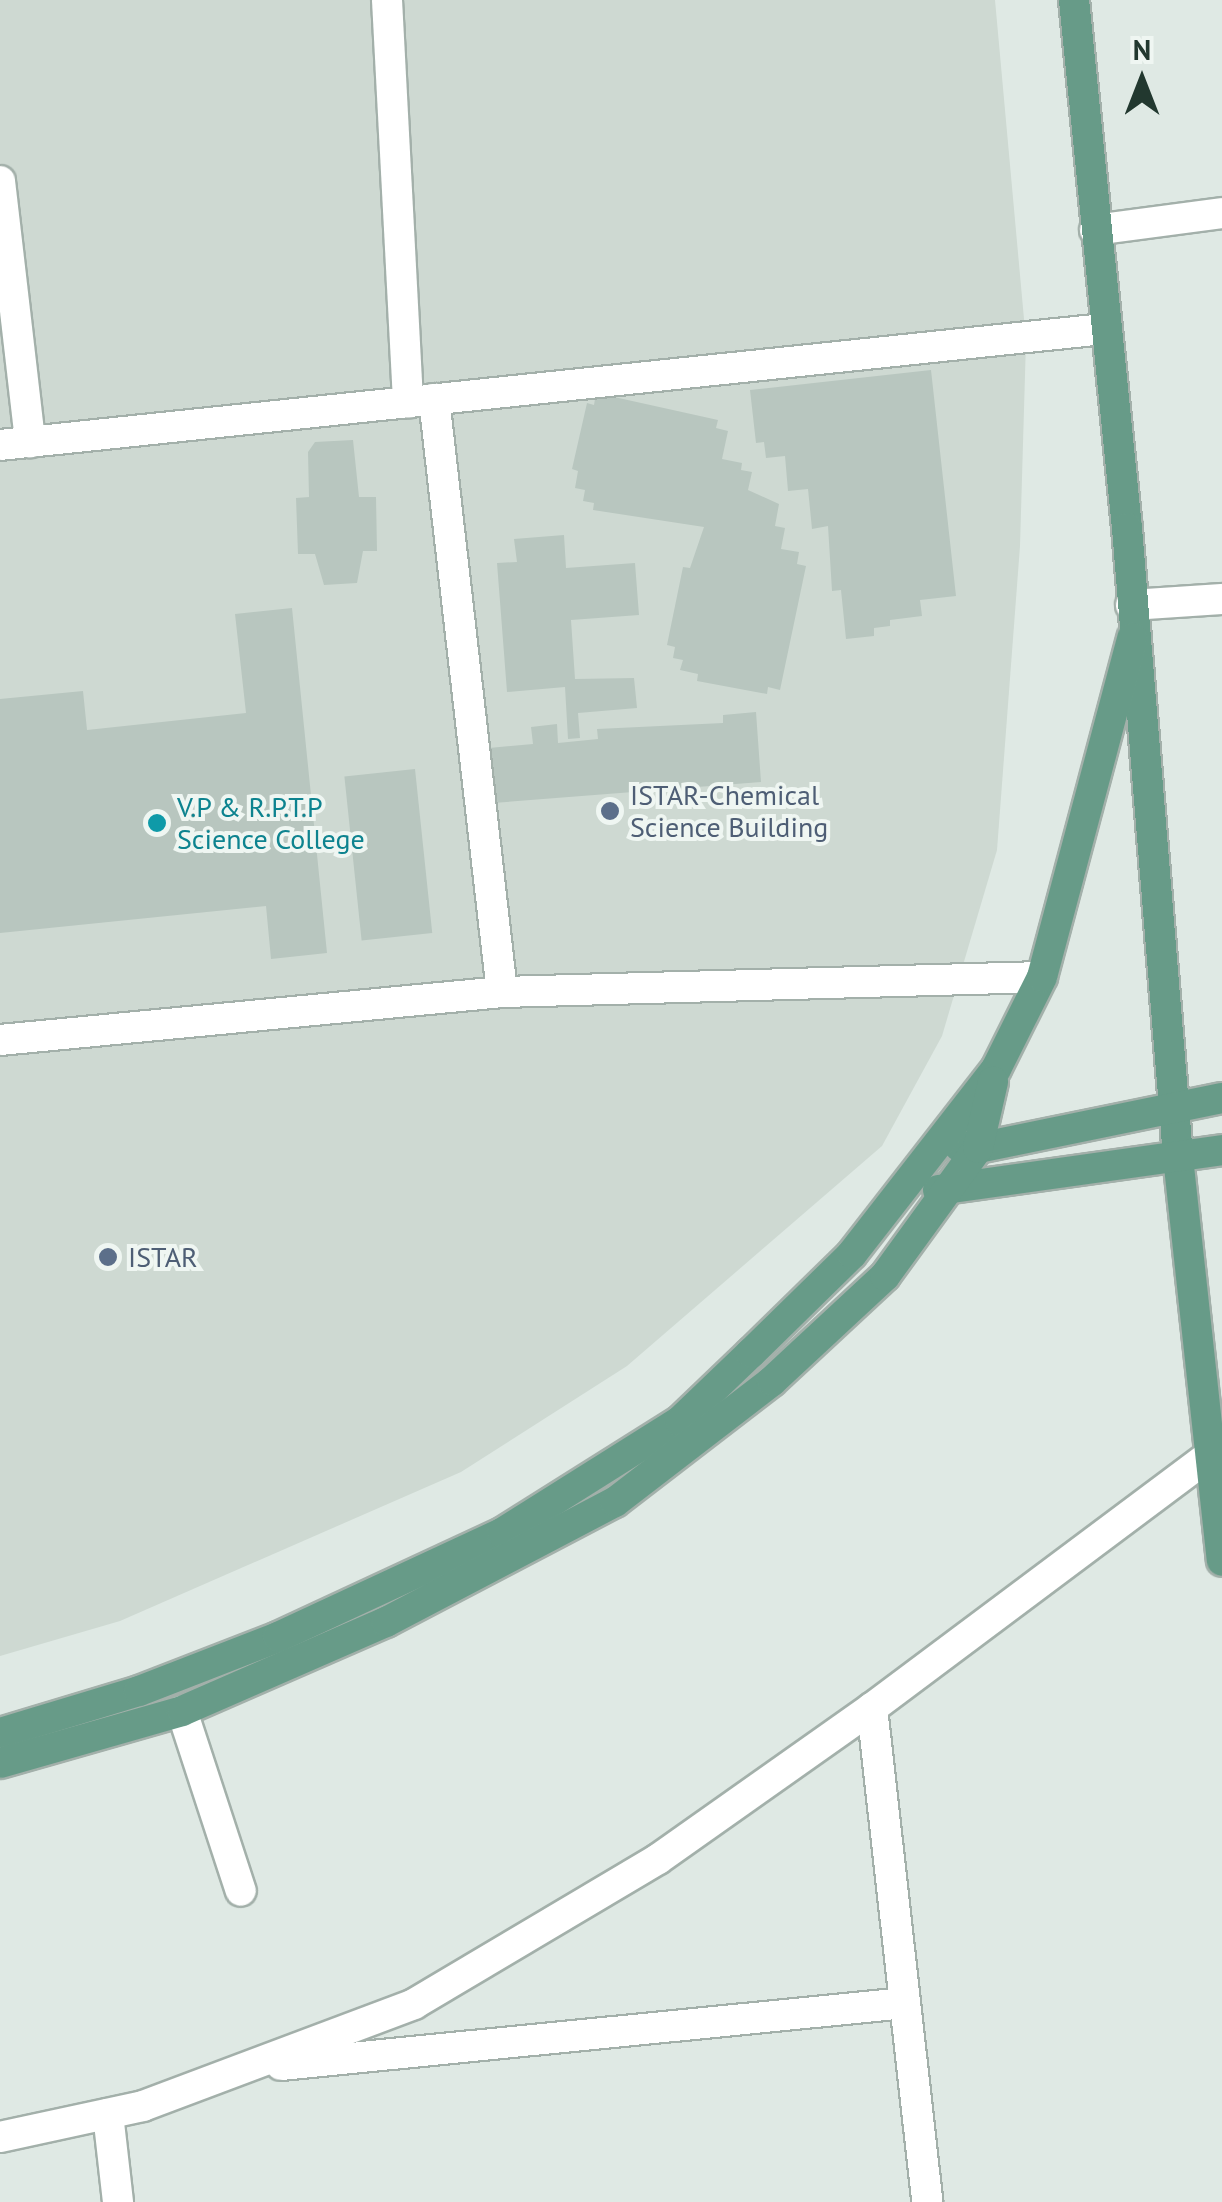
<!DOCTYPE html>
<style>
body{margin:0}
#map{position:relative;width:1222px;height:2202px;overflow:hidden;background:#dfe9e4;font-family:"PT Sans",sans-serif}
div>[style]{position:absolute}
.built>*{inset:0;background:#ced9d2}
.building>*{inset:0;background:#b8c6bf;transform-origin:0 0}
.roads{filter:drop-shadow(2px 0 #a3b0aa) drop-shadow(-2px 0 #a3b0aa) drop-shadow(0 2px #a3b0aa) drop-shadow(0 -2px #a3b0aa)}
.minor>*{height:30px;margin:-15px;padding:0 15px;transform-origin:15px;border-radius:15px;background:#fff}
.major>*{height:30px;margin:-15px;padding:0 15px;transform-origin:15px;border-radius:15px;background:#679b88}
.dots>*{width:28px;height:28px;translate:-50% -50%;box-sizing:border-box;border:5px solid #eff6f2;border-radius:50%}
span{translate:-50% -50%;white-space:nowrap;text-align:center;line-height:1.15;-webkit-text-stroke:8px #eff6f2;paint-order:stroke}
.service-label{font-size:28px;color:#4e5e75}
.left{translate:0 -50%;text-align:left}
.culture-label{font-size:28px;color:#0d838f}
.north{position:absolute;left:1092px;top:30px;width:100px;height:100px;-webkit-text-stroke:8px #eff6f2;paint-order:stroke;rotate:0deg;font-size:28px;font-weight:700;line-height:40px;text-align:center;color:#22382f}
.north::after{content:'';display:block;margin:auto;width:35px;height:45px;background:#22382f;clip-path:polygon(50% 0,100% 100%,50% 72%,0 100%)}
</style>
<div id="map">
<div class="built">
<i style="clip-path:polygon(0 0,995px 0,1026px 341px,1020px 546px,997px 850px,942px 1036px,882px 1146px,627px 1366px,461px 1472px,120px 1621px,0 1656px)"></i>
</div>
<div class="building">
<i style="clip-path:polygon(931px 370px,956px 596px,920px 600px,922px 616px,890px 620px,890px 626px,874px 628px,874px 636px,846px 639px,841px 590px,832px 591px,828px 526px,812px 529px,808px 489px,788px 491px,785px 456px,766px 458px,764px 442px,756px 443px,750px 390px)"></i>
<i style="clip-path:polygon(596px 393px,718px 420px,716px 428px,728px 431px,722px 459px,742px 463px,741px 470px,752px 472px,748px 490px,779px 504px,775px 526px,785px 528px,781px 549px,799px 552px,797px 564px,806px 566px,780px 690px,768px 687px,767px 694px,697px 681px,698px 674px,680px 670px,683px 660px,673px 658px,675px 647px,667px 645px,683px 567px,690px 568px,704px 527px,593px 510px,594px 503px,583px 501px,585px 490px,575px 488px,578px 471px,572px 469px,587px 403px,594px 405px)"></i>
<i style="clip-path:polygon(353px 440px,359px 497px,376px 497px,377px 551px,363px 551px,357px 583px,324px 585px,315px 554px,298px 554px,296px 498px,309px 497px,308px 452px,315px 442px)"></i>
<i style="clip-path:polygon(564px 535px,566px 568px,635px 563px,639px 615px,571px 620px,575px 679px,634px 678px,637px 708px,578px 713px,580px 738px,568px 739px,565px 687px,507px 692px,497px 563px,517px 562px,514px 539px)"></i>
<i style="clip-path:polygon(292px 608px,327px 953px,271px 959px,266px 906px,0 933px,0 699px,83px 691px,87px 730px,246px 713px,235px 614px)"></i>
<i style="clip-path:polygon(756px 712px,761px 782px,493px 803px,489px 748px,533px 744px,531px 727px,557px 724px,558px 743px,598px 739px,597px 729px,723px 723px,723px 715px)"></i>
<i style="left:415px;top:769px;width:165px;height:71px;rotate:84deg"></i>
</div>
<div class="roads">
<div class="minor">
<i style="left:387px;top:0;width:403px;rotate:87deg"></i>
<i style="left:0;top:181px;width:263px;rotate:83.4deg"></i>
<i style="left:1095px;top:230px;width:128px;rotate:-7.6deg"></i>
<i style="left:0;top:445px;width:1110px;rotate:-6deg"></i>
<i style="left:1131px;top:605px;width:91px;rotate:-3.8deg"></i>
<i style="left:502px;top:992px;width:540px;rotate:-1.59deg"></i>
<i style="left:0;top:1040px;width:504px;rotate:-5.46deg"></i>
<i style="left:502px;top:992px;width:597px;rotate:-96.54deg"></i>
<i style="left:872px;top:1708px;width:497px;rotate:83.6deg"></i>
<i style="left:182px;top:1711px;width:189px;rotate:71.9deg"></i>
<i style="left:281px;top:2065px;width:627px;rotate:-5.67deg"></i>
<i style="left:108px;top:2114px;width:89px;rotate:83.5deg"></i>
<i style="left:0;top:2137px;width:146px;rotate:-12.2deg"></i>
<i style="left:143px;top:2106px;width:290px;rotate:-20.6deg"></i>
<i style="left:414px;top:2004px;width:284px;rotate:-30.7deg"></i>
<i style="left:658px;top:1859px;width:262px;rotate:-35.2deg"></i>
<i style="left:872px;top:1708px;width:422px;rotate:-36.8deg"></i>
</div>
<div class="major">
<i style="left:1074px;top:0;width:531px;rotate:84.27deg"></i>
<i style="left:1127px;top:528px;width:631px;rotate:85.36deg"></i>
<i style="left:1178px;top:1157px;width:406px;rotate:83.8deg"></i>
<i style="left:959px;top:1146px;width:19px;rotate:6deg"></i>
<i style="left:978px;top:1148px;width:249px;rotate:-11.6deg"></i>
<i style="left:938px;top:1190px;width:287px;rotate:-8deg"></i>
<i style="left:0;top:1733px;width:145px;rotate:-16.8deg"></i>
<i style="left:139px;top:1691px;width:149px;rotate:-21.2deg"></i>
<i style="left:278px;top:1637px;width:247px;rotate:-24.9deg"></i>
<i style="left:502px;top:1533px;width:210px;rotate:-32.2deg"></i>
<i style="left:680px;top:1421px;width:98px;rotate:-43.8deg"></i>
<i style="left:751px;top:1353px;width:141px;rotate:-44.4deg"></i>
<i style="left:852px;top:1254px;width:234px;rotate:-52.1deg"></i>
<i style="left:996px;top:1069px;width:103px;rotate:-63.4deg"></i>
<i style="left:1042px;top:977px;width:351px;rotate:-75.1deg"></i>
<i style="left:0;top:1763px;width:189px;rotate:-15.9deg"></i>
<i style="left:182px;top:1711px;width:223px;rotate:-23.6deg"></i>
<i style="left:386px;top:1622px;width:259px;rotate:-27.7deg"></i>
<i style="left:615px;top:1502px;width:198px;rotate:-37.6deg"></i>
<i style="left:772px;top:1381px;width:154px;rotate:-42.9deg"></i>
<i style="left:885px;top:1276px;width:158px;rotate:-54deg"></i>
<i style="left:978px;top:1148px;width:68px;rotate:-77.2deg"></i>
</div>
</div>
<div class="dots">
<i style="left:610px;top:811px;background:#5c6f8a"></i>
<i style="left:157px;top:823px;background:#0f9aa8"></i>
<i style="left:108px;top:1257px;background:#5c6f8a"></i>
</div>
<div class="service-label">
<span class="left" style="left:630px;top:811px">ISTAR-Chemical<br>Science Building</span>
<span class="left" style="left:128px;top:1257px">ISTAR</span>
</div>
<div class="culture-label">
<span class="left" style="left:177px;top:823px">V.P &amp; R.P.T.P<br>Science College</span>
</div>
<div class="north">N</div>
</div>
